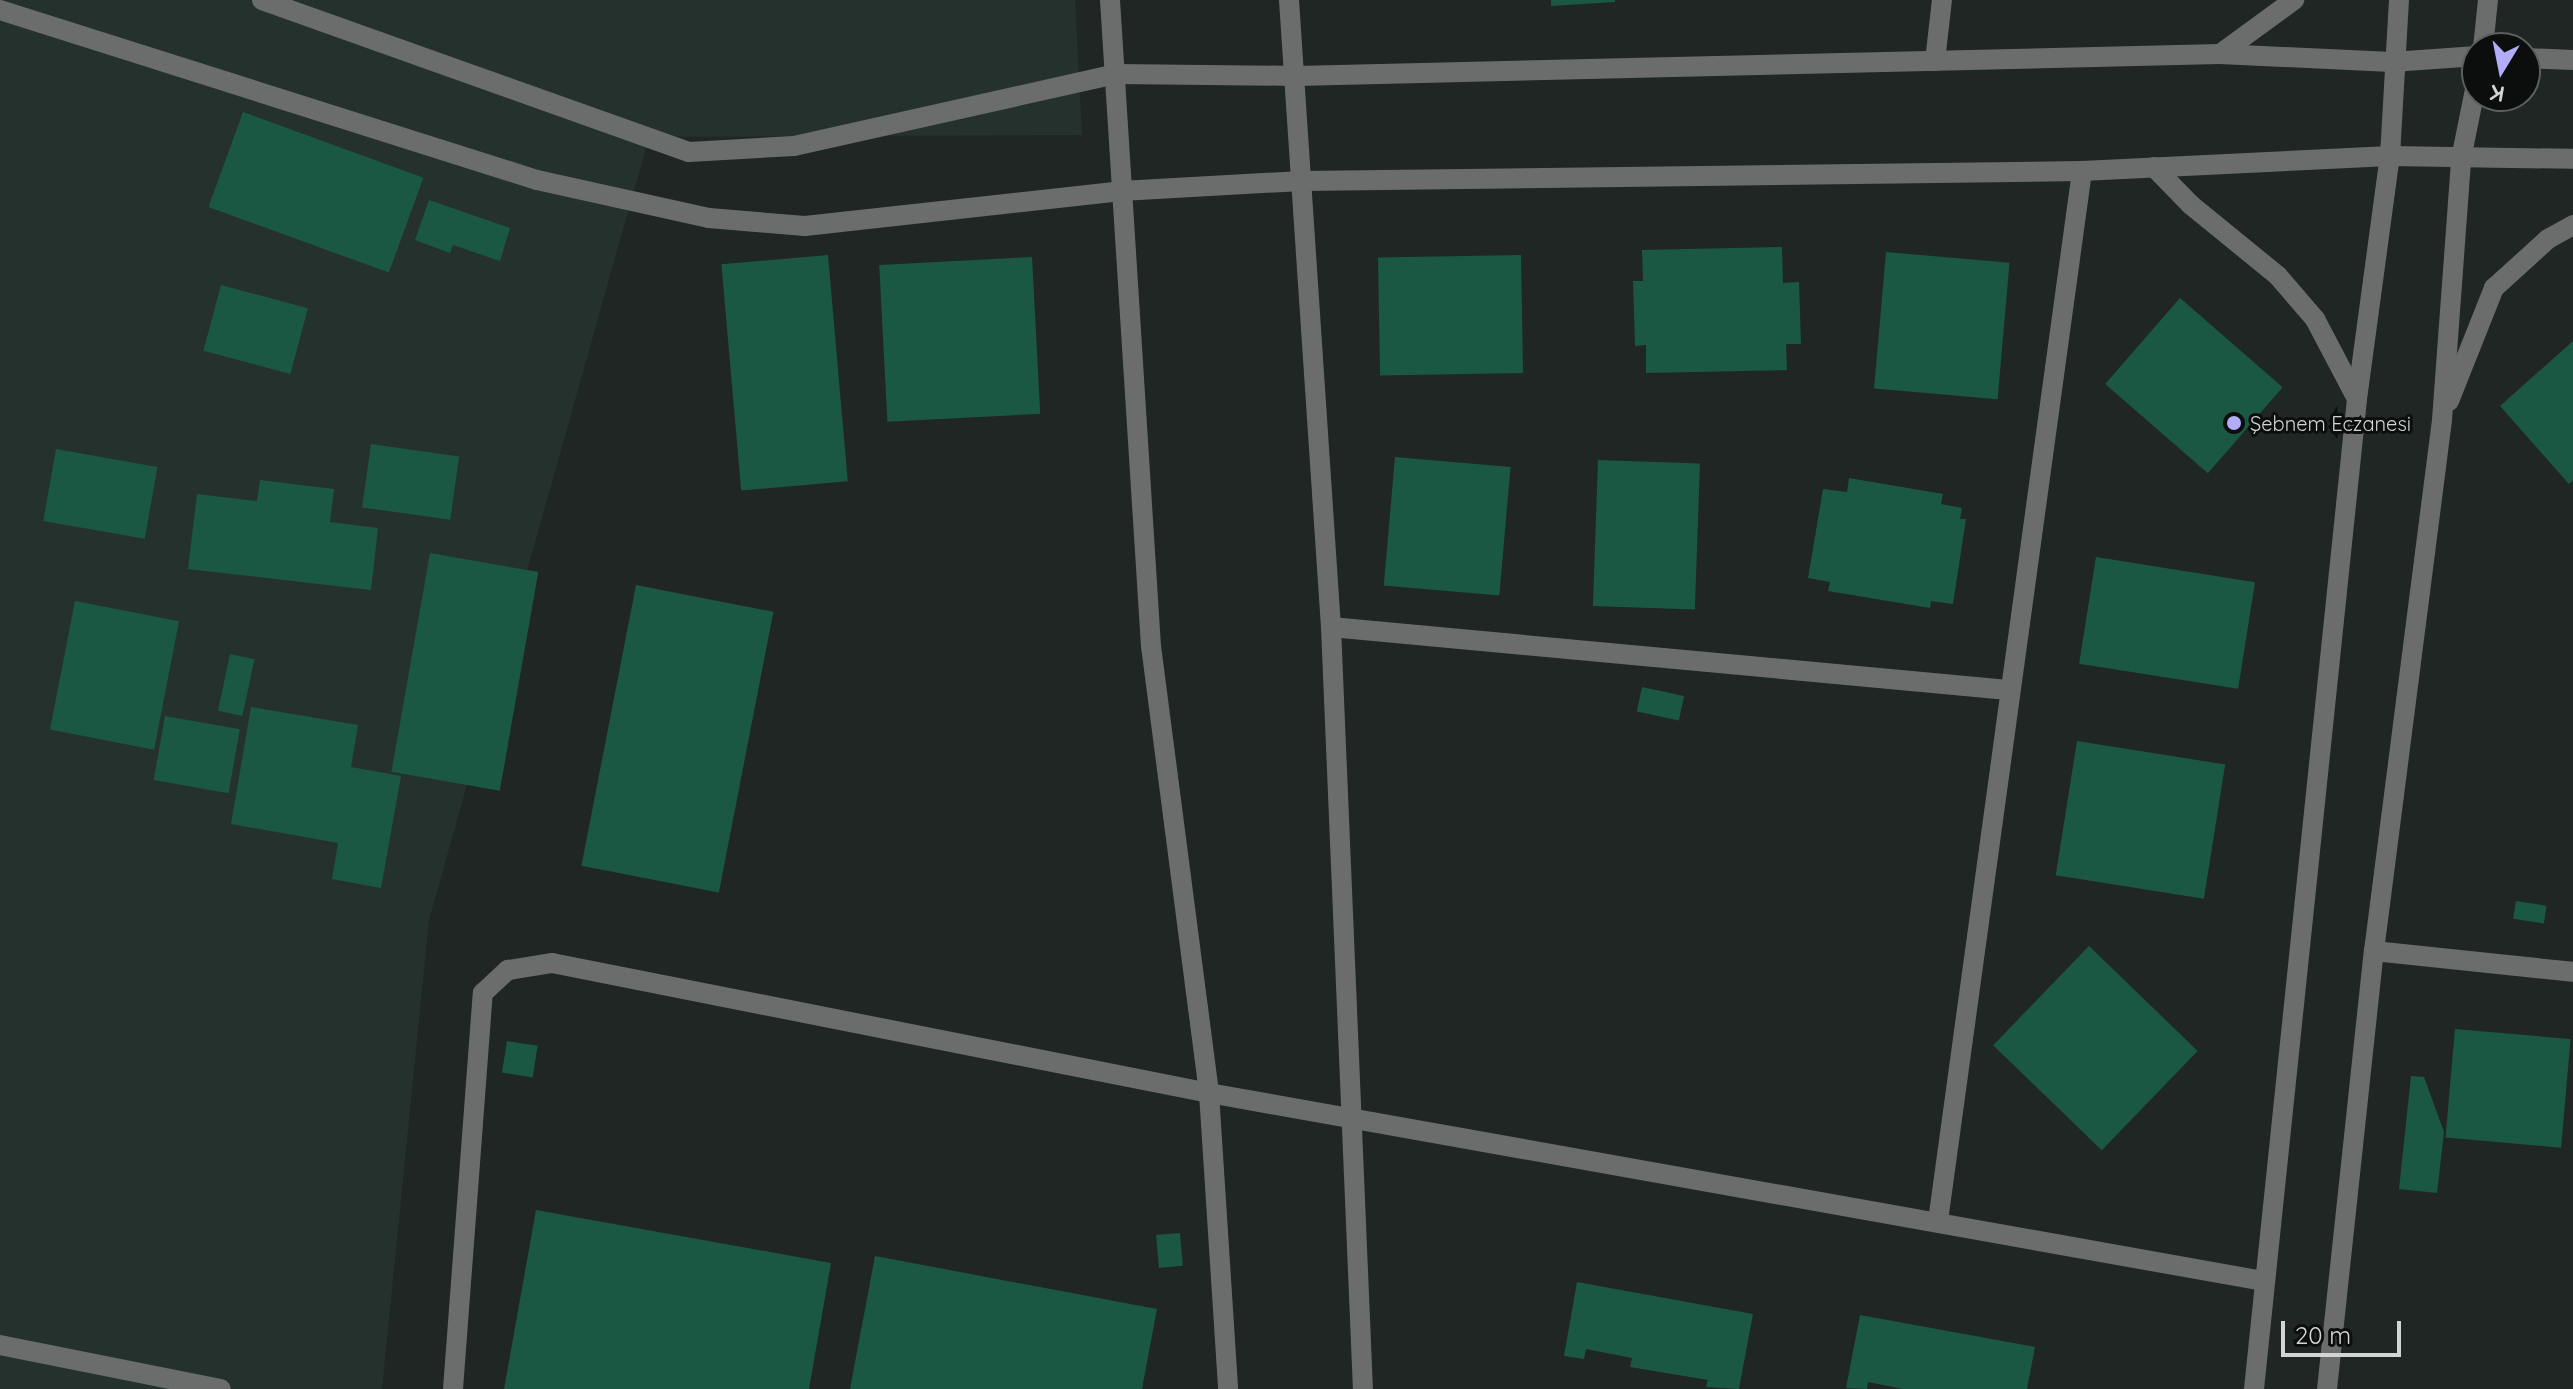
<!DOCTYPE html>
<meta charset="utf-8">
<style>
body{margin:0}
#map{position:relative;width:2573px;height:1389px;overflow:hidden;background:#202623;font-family:Quicksand,sans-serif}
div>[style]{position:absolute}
.built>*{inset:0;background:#25312c}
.building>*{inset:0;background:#1b5844;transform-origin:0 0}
.minor>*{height:20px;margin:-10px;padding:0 10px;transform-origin:10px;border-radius:10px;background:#6a6d6c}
.dots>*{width:22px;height:22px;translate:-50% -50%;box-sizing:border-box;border:4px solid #0b0e0d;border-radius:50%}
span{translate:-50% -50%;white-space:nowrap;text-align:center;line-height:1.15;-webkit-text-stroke:6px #0b0e0d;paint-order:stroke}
.poi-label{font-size:20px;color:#d1d5d3}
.left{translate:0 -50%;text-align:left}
.north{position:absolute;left:2461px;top:32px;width:80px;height:80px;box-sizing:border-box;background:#0b0e0d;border:2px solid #5a5e5c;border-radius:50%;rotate:190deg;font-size:22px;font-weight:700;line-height:32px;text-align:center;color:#d1d5d3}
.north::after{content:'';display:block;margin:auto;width:28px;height:36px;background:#b3adf9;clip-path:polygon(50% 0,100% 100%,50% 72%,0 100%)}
.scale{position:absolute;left:2281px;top:1321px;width:120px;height:36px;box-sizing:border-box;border:4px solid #d1d5d3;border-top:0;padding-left:10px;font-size:24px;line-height:28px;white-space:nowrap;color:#d1d5d3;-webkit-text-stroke:6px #0b0e0d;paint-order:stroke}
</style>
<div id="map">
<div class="built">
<i style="clip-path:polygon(0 0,1075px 0,1082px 135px,649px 137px,429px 920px,382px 1389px,0 1389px)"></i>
</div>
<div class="building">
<i style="clip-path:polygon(1551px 0,1615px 0,1615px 2px,1551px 6px)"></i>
<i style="left:243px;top:112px;width:192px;height:101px;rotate:20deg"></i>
<i style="clip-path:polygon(429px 200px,510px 228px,500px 261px,453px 245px,450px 253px,415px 240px)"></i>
<i style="clip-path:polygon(1782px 247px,1783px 283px,1799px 282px,1801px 344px,1786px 344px,1787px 370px,1646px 373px,1646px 345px,1635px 346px,1633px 281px,1643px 281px,1642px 250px)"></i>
<i style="left:1886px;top:252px;width:124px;height:137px;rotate:5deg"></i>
<i style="left:828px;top:255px;width:227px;height:107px;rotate:85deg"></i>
<i style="left:1521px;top:255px;width:118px;height:143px;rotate:89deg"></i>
<i style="left:1032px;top:257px;width:157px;height:153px;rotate:87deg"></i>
<i style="left:221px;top:285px;width:90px;height:68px;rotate:15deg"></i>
<i style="left:2180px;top:298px;width:136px;height:114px;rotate:41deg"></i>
<i style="clip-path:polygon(2573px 341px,2573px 480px,2569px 484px,2500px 406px)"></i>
<i style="left:371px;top:444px;width:89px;height:64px;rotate:8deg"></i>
<i style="left:56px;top:449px;width:103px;height:73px;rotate:10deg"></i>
<i style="left:1395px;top:457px;width:116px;height:129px;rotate:5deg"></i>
<i style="left:1598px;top:460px;width:102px;height:146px;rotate:2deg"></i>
<i style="clip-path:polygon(1849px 478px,1943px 494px,1941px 504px,1962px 508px,1960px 519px,1966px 519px,1953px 604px,1931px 601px,1930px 608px,1828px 591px,1830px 582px,1808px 578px,1823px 489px,1847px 492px)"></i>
<i style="clip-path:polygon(260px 480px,334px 489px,330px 522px,378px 528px,371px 590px,188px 569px,197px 494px,257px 501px)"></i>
<i style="left:430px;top:553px;width:110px;height:222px;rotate:10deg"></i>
<i style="left:2096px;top:557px;width:161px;height:108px;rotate:9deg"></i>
<i style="left:636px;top:585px;width:140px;height:286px;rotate:11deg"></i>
<i style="left:75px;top:601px;width:106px;height:131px;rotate:11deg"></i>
<i style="left:230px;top:654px;width:25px;height:58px;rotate:12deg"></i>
<i style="left:1642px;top:687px;width:43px;height:25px;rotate:12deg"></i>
<i style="clip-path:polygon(251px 707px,358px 725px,351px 767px,401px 776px,381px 888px,332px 879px,338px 843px,231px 824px)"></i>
<i style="left:165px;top:716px;width:76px;height:65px;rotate:10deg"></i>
<i style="left:2077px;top:741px;width:150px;height:136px;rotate:9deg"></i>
<i style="left:2516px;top:901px;width:31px;height:18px;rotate:9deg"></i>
<i style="left:2089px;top:946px;width:151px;height:138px;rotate:44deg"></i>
<i style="left:2455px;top:1029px;width:116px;height:109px;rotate:5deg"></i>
<i style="left:507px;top:1041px;width:31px;height:32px;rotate:9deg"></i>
<i style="clip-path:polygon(2411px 1076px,2424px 1077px,2444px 1132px,2437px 1193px,2399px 1189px)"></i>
<i style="clip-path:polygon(536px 1210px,831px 1263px,809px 1389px,504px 1389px)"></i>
<i style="left:1180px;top:1233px;width:33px;height:24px;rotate:85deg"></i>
<i style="clip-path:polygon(875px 1256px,1157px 1309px,1142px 1389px,850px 1389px)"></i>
<i style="clip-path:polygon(1577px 1282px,1753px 1314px,1739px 1389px,1706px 1387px,1708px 1380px,1630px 1367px,1632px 1358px,1586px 1349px,1584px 1359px,1564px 1356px)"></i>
<i style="clip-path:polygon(1860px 1315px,2035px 1347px,2027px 1389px,1903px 1389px,1868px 1382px,1867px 1389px,1846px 1388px)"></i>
</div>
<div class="minor">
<i style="left:262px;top:0;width:453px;rotate:19.6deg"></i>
<i style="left:689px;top:152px;width:105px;rotate:-3.3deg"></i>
<i style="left:794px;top:146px;width:330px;rotate:-12.6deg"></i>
<i style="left:1116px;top:74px;width:180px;rotate:0.6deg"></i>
<i style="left:1296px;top:76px;width:924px;rotate:-1.36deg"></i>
<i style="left:2220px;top:54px;width:172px;rotate:2.7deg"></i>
<i style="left:2392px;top:62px;width:85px;rotate:-4deg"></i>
<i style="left:1110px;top:0;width:647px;rotate:86.37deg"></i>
<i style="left:1151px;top:646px;width:451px;rotate:82.6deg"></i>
<i style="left:1209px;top:1093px;width:297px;rotate:86.3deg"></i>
<i style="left:1289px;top:0;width:628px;rotate:86.17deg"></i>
<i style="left:1331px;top:627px;width:763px;rotate:87.6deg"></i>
<i style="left:0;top:10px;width:563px;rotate:17.57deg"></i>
<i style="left:537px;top:180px;width:176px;rotate:12.5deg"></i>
<i style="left:709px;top:218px;width:96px;rotate:4.8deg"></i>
<i style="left:805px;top:226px;width:318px;rotate:-6.3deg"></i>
<i style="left:1121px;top:191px;width:181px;rotate:-3.2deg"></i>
<i style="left:1302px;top:181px;width:780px;rotate:-0.73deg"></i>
<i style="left:2082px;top:171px;width:308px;rotate:-2.8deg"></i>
<i style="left:2390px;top:156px;width:183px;rotate:0.9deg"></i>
<i style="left:2483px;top:48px;width:48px;rotate:-84.1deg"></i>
<i style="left:2220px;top:54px;width:92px;rotate:-36.1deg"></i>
<i style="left:2525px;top:58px;width:48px;rotate:2.4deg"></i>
<i style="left:1935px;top:61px;width:61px;rotate:-83.5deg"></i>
<i style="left:2154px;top:167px;width:53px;rotate:45.8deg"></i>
<i style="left:2191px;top:205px;width:112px;rotate:39.2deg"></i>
<i style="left:2278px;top:276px;width:57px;rotate:49.3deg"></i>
<i style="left:2315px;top:319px;width:90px;rotate:62.3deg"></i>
<i style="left:2449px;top:401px;width:122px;rotate:-68.3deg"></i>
<i style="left:2494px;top:288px;width:73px;rotate:-42.2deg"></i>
<i style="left:2548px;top:239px;width:29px;rotate:-29deg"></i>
<i style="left:1331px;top:627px;width:680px;rotate:5.32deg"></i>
<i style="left:2374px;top:951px;width:200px;rotate:6deg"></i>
<i style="left:1938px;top:1221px;width:1060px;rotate:-82.19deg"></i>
<i style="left:0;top:1345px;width:225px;rotate:11.3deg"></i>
<i style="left:453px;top:1389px;width:397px;rotate:-85.7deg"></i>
<i style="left:483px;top:993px;width:34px;rotate:-43deg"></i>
<i style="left:508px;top:970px;width:45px;rotate:-9deg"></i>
<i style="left:552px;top:963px;width:670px;rotate:11.19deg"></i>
<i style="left:1209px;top:1093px;width:1071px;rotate:10.11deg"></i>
<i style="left:2254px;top:1389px;width:995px;rotate:-84.06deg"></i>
<i style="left:2357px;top:399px;width:245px;rotate:-82.3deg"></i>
<i style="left:2390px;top:156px;width:156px;rotate:-86.7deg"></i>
<i style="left:2327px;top:1389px;width:441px;rotate:-83.9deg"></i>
<i style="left:2374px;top:951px;width:535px;rotate:-82.7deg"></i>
<i style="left:2442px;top:420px;width:262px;rotate:-85.8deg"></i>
<i style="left:2461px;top:159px;width:81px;rotate:-78.6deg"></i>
</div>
<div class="dots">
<i style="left:2234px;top:423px;background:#b3adf9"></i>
</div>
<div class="poi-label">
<span class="left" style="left:2250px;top:423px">Şebnem Eczanesi</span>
</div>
<div class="north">K</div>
<div class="scale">20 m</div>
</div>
